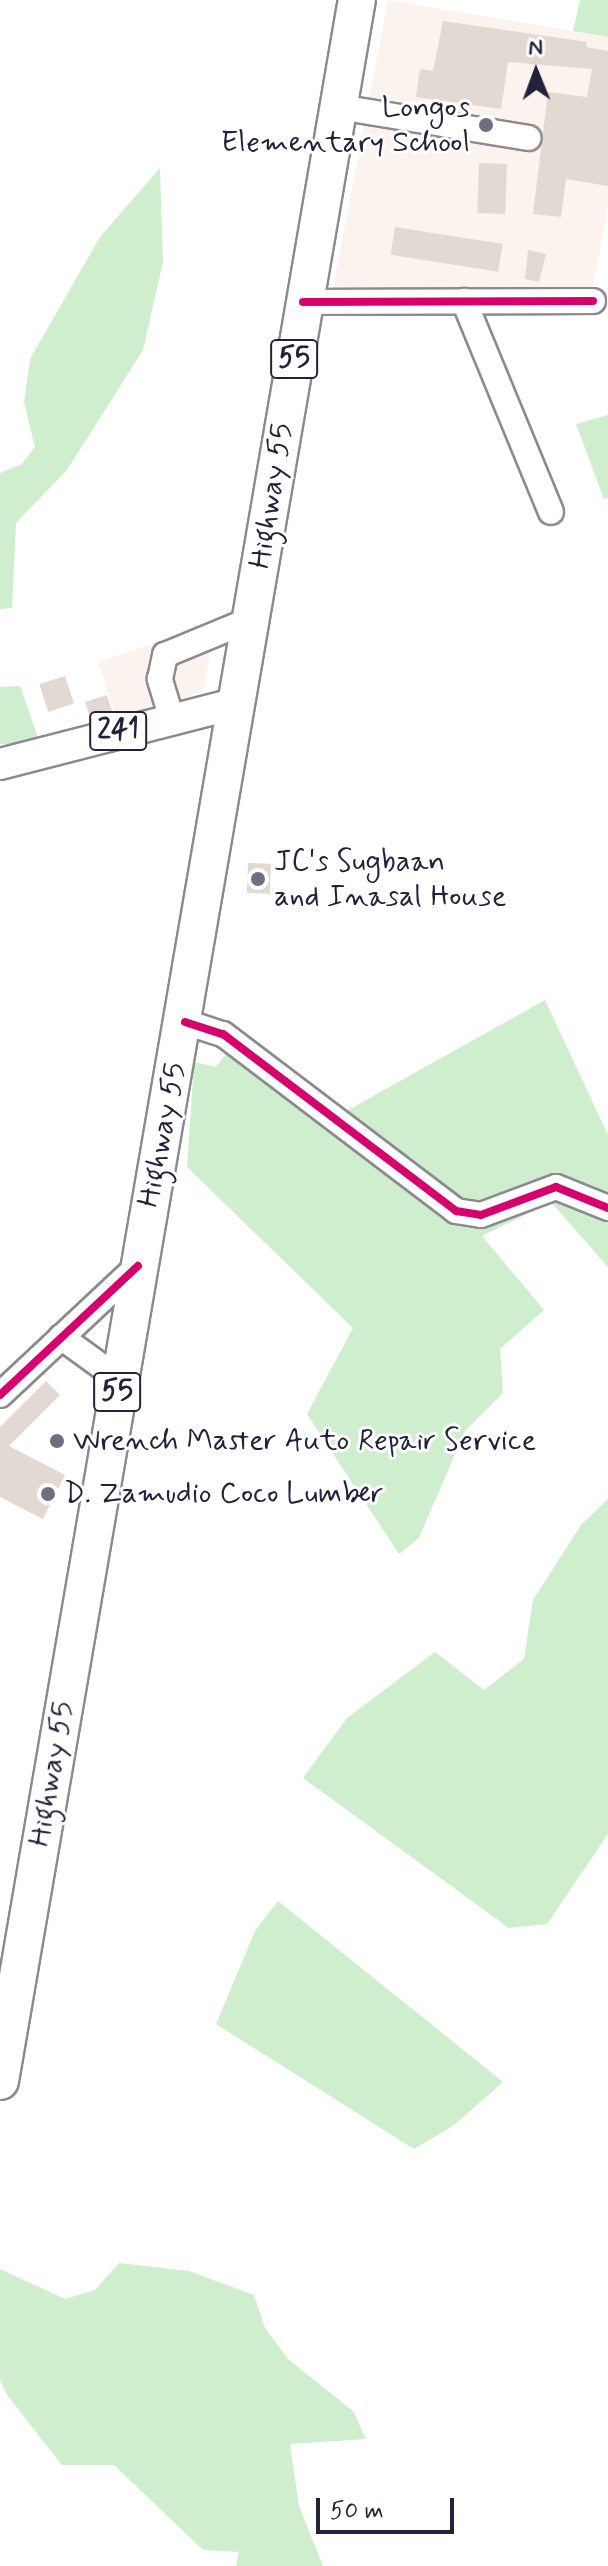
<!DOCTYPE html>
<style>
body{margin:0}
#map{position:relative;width:608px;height:2566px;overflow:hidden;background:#fff;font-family:Mynerve,sans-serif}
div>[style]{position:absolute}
.built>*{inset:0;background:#fbf3ed}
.green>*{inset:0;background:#cfeecd}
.building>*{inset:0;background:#e1d9d2;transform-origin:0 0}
.roads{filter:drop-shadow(2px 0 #8a8a8f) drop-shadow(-2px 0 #8a8a8f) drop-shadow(0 2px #8a8a8f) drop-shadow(0 -2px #8a8a8f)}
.minor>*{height:24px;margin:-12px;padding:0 12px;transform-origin:12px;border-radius:12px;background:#fff}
.major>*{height:30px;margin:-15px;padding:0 15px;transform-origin:15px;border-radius:15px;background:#fff}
.highway>*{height:36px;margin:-18px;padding:0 18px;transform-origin:18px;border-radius:18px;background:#fff}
.cycleway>*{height:8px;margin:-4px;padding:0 4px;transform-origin:4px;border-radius:4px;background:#d6006c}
.dots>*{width:22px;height:22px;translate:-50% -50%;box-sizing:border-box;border:4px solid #fff;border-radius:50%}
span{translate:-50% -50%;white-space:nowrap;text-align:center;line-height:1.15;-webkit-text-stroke:6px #fff;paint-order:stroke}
.shield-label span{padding:2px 6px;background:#fff;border:2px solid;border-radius:6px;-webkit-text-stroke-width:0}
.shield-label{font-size:28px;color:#22223b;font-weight:700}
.poi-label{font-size:30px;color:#22223b}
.right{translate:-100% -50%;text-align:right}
.left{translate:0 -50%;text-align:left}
.street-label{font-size:30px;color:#22223b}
.north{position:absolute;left:496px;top:32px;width:80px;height:80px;-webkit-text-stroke:6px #fff;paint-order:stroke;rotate:359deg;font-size:22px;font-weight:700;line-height:32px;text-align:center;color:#22223b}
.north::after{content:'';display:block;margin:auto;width:28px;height:36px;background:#22223b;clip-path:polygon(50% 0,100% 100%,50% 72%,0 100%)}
.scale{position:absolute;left:316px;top:2498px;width:138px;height:36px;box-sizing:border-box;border:4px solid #22223b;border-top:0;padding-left:10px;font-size:24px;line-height:28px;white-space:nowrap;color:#22223b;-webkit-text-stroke:6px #fff;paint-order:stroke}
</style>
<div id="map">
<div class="built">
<i style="clip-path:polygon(388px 0,608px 37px,608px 207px,592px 293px,332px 293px)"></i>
<i style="clip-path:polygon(216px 623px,203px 692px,117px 720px,98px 662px)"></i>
</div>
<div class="green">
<i style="clip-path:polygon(580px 0,608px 0,608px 37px,573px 31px)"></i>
<i style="clip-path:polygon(160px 168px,163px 262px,143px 350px,67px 470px,16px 523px,12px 608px,0 609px,0 473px,22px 464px,35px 447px,24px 402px,30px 359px,100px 237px)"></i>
<i style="clip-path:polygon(608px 415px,608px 498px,604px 499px,576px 424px)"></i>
<i style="clip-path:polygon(20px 686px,40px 743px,0 744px,0 687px)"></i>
<i style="clip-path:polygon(545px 1000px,608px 1135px,608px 1267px,551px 1202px,482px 1236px,544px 1310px,500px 1349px,503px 1393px,465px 1431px,419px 1538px,399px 1554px,307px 1414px,353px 1328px,187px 1167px,194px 1062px,216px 1067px,240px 1035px,341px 1114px)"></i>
<i style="clip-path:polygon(608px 1499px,608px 1834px,547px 1924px,509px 1928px,303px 1778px,347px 1718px,435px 1652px,484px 1690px,524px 1659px,533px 1600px,581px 1525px)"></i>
<i style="clip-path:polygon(278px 1901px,503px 2082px,453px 2126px,414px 2149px,216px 2024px,255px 1931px)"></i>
<i style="clip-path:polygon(119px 2263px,189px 2271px,254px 2295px,265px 2328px,288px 2359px,353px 2411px,366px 2439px,290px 2444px,299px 2506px,323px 2566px,236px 2566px,239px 2552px,203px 2550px,114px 2465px,62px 2465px,7px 2395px,0 2380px,0 2269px,65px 2299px,95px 2290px)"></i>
</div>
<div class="building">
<i style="clip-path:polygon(443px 21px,587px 42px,586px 47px,608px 51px,608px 186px,566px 179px,561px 217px,533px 214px,548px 92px,587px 97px,592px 69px,508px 62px,501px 109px,416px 97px,420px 69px,433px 71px)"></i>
<i style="left:479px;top:163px;width:28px;height:50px;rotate:2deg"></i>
<i style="left:395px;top:227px;width:109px;height:28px;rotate:9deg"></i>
<i style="clip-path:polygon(528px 250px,546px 254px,539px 282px,525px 279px)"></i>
<i style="left:65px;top:676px;width:29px;height:27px;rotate:72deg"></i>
<i style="left:107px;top:695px;width:22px;height:23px;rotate:72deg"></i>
<i style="left:248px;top:863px;width:23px;height:30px;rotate:2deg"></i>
<i style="clip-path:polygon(46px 1381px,60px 1395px,9px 1446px,65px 1475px,43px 1519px,0 1497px,0 1427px)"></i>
</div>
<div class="roads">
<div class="minor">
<i style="left:339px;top:107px;width:192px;rotate:9.3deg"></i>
<i style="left:464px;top:301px;width:228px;rotate:67.6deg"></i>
<i style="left:303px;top:302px;width:290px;rotate:-0.2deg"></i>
<i style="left:171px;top:716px;width:39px;rotate:-107deg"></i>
<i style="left:160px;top:679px;width:25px;rotate:-78deg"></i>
<i style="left:165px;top:655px;width:94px;rotate:-22.5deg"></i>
<i style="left:185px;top:1022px;width:40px;rotate:18deg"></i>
<i style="left:223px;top:1034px;width:293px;rotate:37.2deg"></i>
<i style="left:456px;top:1211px;width:25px;rotate:9deg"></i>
<i style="left:481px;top:1215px;width:80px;rotate:-20.5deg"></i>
<i style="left:556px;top:1187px;width:56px;rotate:22deg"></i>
<i style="left:61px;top:1337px;width:72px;rotate:35.9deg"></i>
<i style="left:0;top:1395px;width:189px;rotate:-43.1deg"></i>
</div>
<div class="major">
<i style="left:0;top:764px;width:245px;rotate:-14.4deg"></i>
</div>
<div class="highway">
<i style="left:0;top:2081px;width:2111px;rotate:-80.27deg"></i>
</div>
</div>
<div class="cycleway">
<i style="left:303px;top:302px;width:290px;rotate:-0.2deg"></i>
<i style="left:185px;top:1022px;width:40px;rotate:18deg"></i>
<i style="left:223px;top:1034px;width:293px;rotate:37.2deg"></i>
<i style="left:456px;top:1211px;width:25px;rotate:9deg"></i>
<i style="left:481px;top:1215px;width:80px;rotate:-20.5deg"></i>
<i style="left:556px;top:1187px;width:56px;rotate:22deg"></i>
<i style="left:0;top:1395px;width:189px;rotate:-43.1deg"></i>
</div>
<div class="dots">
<i style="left:486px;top:125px;background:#6f6f80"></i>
<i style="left:258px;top:879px;background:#6f6f80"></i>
<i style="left:57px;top:1441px;background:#6f6f80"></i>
<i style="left:48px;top:1494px;background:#6f6f80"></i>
</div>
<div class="shield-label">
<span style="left:294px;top:359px">55</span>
<span style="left:118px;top:731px">241</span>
<span style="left:117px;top:1392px">55</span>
</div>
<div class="poi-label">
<span class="right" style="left:470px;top:125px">Longos<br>Elementary School</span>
<span class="left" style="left:274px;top:879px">JC's Sugbaan<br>and Inasal House</span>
<span class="left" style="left:73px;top:1441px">Wrench Master Auto Repair Service</span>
<span class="left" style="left:64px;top:1494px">D. Zamudio Coco Lumber</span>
</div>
<div class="street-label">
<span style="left:272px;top:496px;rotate:-81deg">Highway 55</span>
<span style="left:163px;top:1135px;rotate:-79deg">Highway 55</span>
<span style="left:52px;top:1774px;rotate:-80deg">Highway 55</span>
</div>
<div class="north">N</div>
<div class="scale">50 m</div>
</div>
